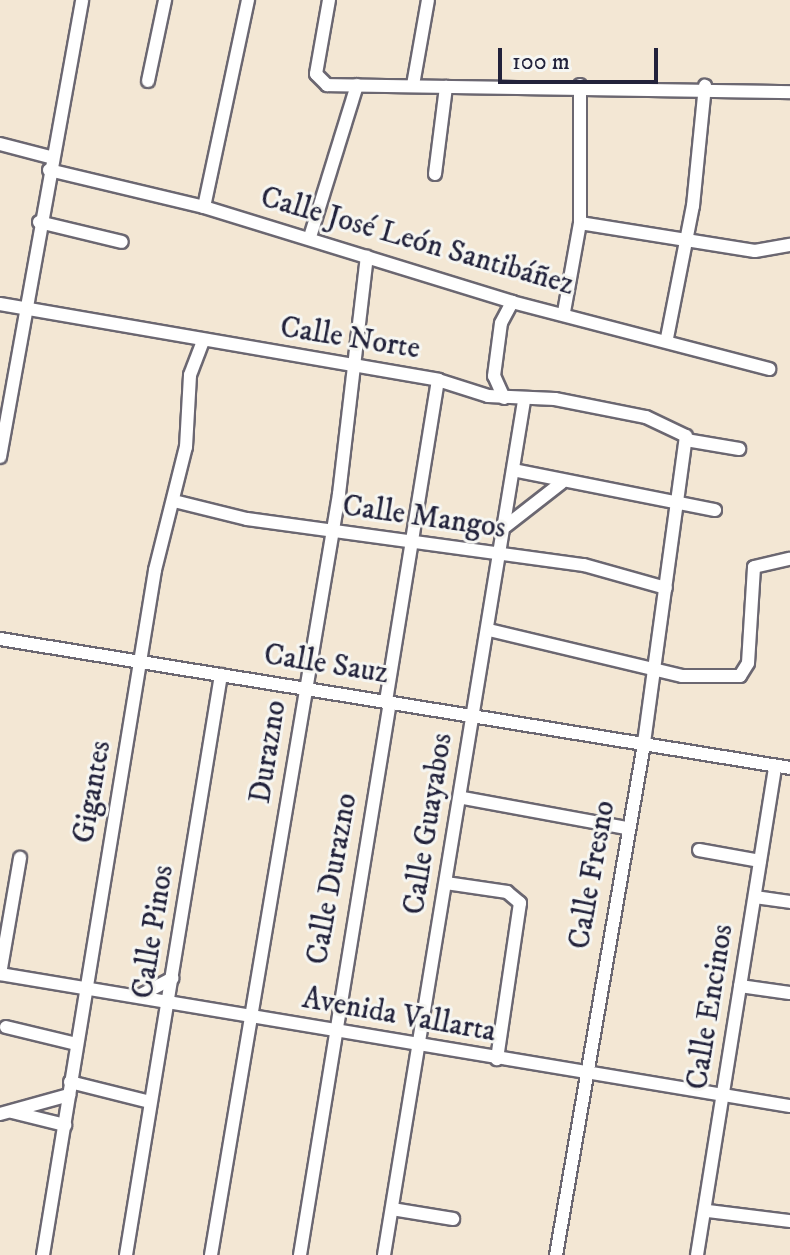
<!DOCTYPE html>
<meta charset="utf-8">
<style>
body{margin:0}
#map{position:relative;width:790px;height:1255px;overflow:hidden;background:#f3e7d4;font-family:"IM FELL DW Pica",serif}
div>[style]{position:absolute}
.roads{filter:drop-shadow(2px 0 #6b6771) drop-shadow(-2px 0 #6b6771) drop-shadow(0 2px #6b6771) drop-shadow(0 -2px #6b6771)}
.minor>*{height:12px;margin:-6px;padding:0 6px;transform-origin:6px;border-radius:6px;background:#fff}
span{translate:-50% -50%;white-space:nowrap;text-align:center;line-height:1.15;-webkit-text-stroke:6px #f6f6f2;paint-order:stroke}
.street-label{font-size:30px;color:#22223b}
.scale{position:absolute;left:498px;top:48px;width:160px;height:36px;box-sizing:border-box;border:4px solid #22223b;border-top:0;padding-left:10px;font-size:24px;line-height:28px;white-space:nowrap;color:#22223b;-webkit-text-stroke:6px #f6f6f2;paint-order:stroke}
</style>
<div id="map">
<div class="roads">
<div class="minor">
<i style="left:329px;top:0;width:75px;rotate:100deg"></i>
<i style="left:316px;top:74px;width:16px;rotate:45deg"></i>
<i style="left:327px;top:85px;width:463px;rotate:0.9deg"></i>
<i style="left:148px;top:81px;width:83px;rotate:-78.1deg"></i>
<i style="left:413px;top:85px;width:86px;rotate:-80deg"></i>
<i style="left:0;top:144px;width:52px;rotate:14.6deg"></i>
<i style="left:49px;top:170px;width:159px;rotate:13.4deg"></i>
<i style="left:204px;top:207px;width:322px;rotate:17.1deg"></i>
<i style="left:512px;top:302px;width:266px;rotate:14.6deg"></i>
<i style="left:435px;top:174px;width:88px;rotate:-82.8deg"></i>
<i style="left:204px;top:207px;width:212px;rotate:-78deg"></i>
<i style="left:39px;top:222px;width:85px;rotate:13.5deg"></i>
<i style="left:580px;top:223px;width:177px;rotate:9.1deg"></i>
<i style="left:755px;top:251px;width:36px;rotate:-10deg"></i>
<i style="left:310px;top:237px;width:159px;rotate:-72.8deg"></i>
<i style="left:0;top:304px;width:445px;rotate:9.8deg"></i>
<i style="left:438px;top:380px;width:52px;rotate:17.7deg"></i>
<i style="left:488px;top:396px;width:67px;rotate:2.6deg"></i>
<i style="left:555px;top:399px;width:93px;rotate:11.2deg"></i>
<i style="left:646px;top:417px;width:44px;rotate:25.4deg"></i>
<i style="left:686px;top:436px;width:311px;rotate:97.8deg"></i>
<i style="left:644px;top:744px;width:519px;rotate:99.77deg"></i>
<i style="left:564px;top:312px;width:90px;rotate:-79.8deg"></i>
<i style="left:580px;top:223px;width:138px;rotate:-90deg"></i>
<i style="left:667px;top:338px;width:135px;rotate:-78.9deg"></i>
<i style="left:693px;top:206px;width:121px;rotate:-84.3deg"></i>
<i style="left:504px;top:398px;width:24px;rotate:-114deg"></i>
<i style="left:494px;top:376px;width:53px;rotate:-82.5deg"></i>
<i style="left:501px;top:323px;width:24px;rotate:-62deg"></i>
<i style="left:686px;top:440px;width:54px;rotate:9.6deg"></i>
<i style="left:0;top:457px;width:464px;rotate:-79.8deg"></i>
<i style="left:513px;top:470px;width:206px;rotate:11.2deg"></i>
<i style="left:174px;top:501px;width:75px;rotate:13.9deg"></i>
<i style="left:247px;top:519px;width:340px;rotate:7.8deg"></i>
<i style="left:584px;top:565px;width:85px;rotate:15.7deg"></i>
<i style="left:506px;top:526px;width:70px;rotate:-38deg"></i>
<i style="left:489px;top:630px;width:198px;rotate:13.4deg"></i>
<i style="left:682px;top:676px;width:58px"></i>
<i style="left:740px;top:676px;width:15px;rotate:-58deg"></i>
<i style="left:748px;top:663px;width:96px;rotate:-86.4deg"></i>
<i style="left:754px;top:567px;width:37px;rotate:-13deg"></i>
<i style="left:0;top:639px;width:800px;rotate:9.27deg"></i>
<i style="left:386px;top:701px;width:325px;rotate:-80.8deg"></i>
<i style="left:463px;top:798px;width:167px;rotate:10.4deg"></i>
<i style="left:699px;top:850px;width:62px;rotate:10.2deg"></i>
<i style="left:446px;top:883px;width:62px;rotate:8.4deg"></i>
<i style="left:507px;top:892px;width:17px;rotate:40deg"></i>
<i style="left:520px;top:903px;width:158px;rotate:98.4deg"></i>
<i style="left:755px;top:897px;width:35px;rotate:8deg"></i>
<i style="left:0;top:974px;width:801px;rotate:9.49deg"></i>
<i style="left:0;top:974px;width:118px;rotate:-80.2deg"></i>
<i style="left:740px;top:986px;width:50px;rotate:8deg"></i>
<i style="left:139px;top:996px;width:38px;rotate:-28deg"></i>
<i style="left:6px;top:1027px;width:73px;rotate:13.5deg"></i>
<i style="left:70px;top:1082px;width:82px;rotate:14deg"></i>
<i style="left:12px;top:1112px;width:55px;rotate:13.8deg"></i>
<i style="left:0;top:1114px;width:72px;rotate:-15.4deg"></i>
<i style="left:392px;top:1209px;width:62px;rotate:9.3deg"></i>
<i style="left:708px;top:1211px;width:83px;rotate:7deg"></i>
<i style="left:43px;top:1255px;width:694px;rotate:-80.71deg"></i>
<i style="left:155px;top:570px;width:127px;rotate:-75.9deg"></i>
<i style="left:186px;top:447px;width:72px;rotate:-86.8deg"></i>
<i style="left:190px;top:375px;width:36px;rotate:-69deg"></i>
<i style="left:126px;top:1255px;width:588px;rotate:-80.7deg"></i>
<i style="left:211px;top:1255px;width:772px;rotate:-80.45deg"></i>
<i style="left:339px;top:494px;width:239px;rotate:-83.3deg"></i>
<i style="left:300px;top:1255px;width:560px;rotate:-80.76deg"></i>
<i style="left:384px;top:1255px;width:865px;rotate:-80.69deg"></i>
<i style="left:697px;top:1255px;width:495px;rotate:-80.9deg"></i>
</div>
</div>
<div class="street-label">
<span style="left:417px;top:242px;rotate:16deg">Calle José León Santibáñez</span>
<span style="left:350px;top:339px;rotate:9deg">Calle Norte</span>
<span style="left:424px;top:518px;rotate:8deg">Calle Mangos</span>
<span style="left:326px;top:665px;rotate:9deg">Calle Sauz</span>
<span style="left:269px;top:752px;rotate:-81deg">Durazno</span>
<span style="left:93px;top:792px;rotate:-80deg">Gigantes</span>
<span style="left:429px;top:824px;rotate:-81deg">Calle Guayabos</span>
<span style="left:593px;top:875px;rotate:-80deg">Calle Fresno</span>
<span style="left:333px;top:879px;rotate:-80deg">Calle Durazno</span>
<span style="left:154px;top:932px;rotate:-81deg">Calle Pinos</span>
<span style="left:711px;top:1007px;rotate:-81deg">Calle Encinos</span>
<span style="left:399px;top:1016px;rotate:10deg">Avenida Vallarta</span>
</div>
<div class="scale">100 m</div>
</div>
